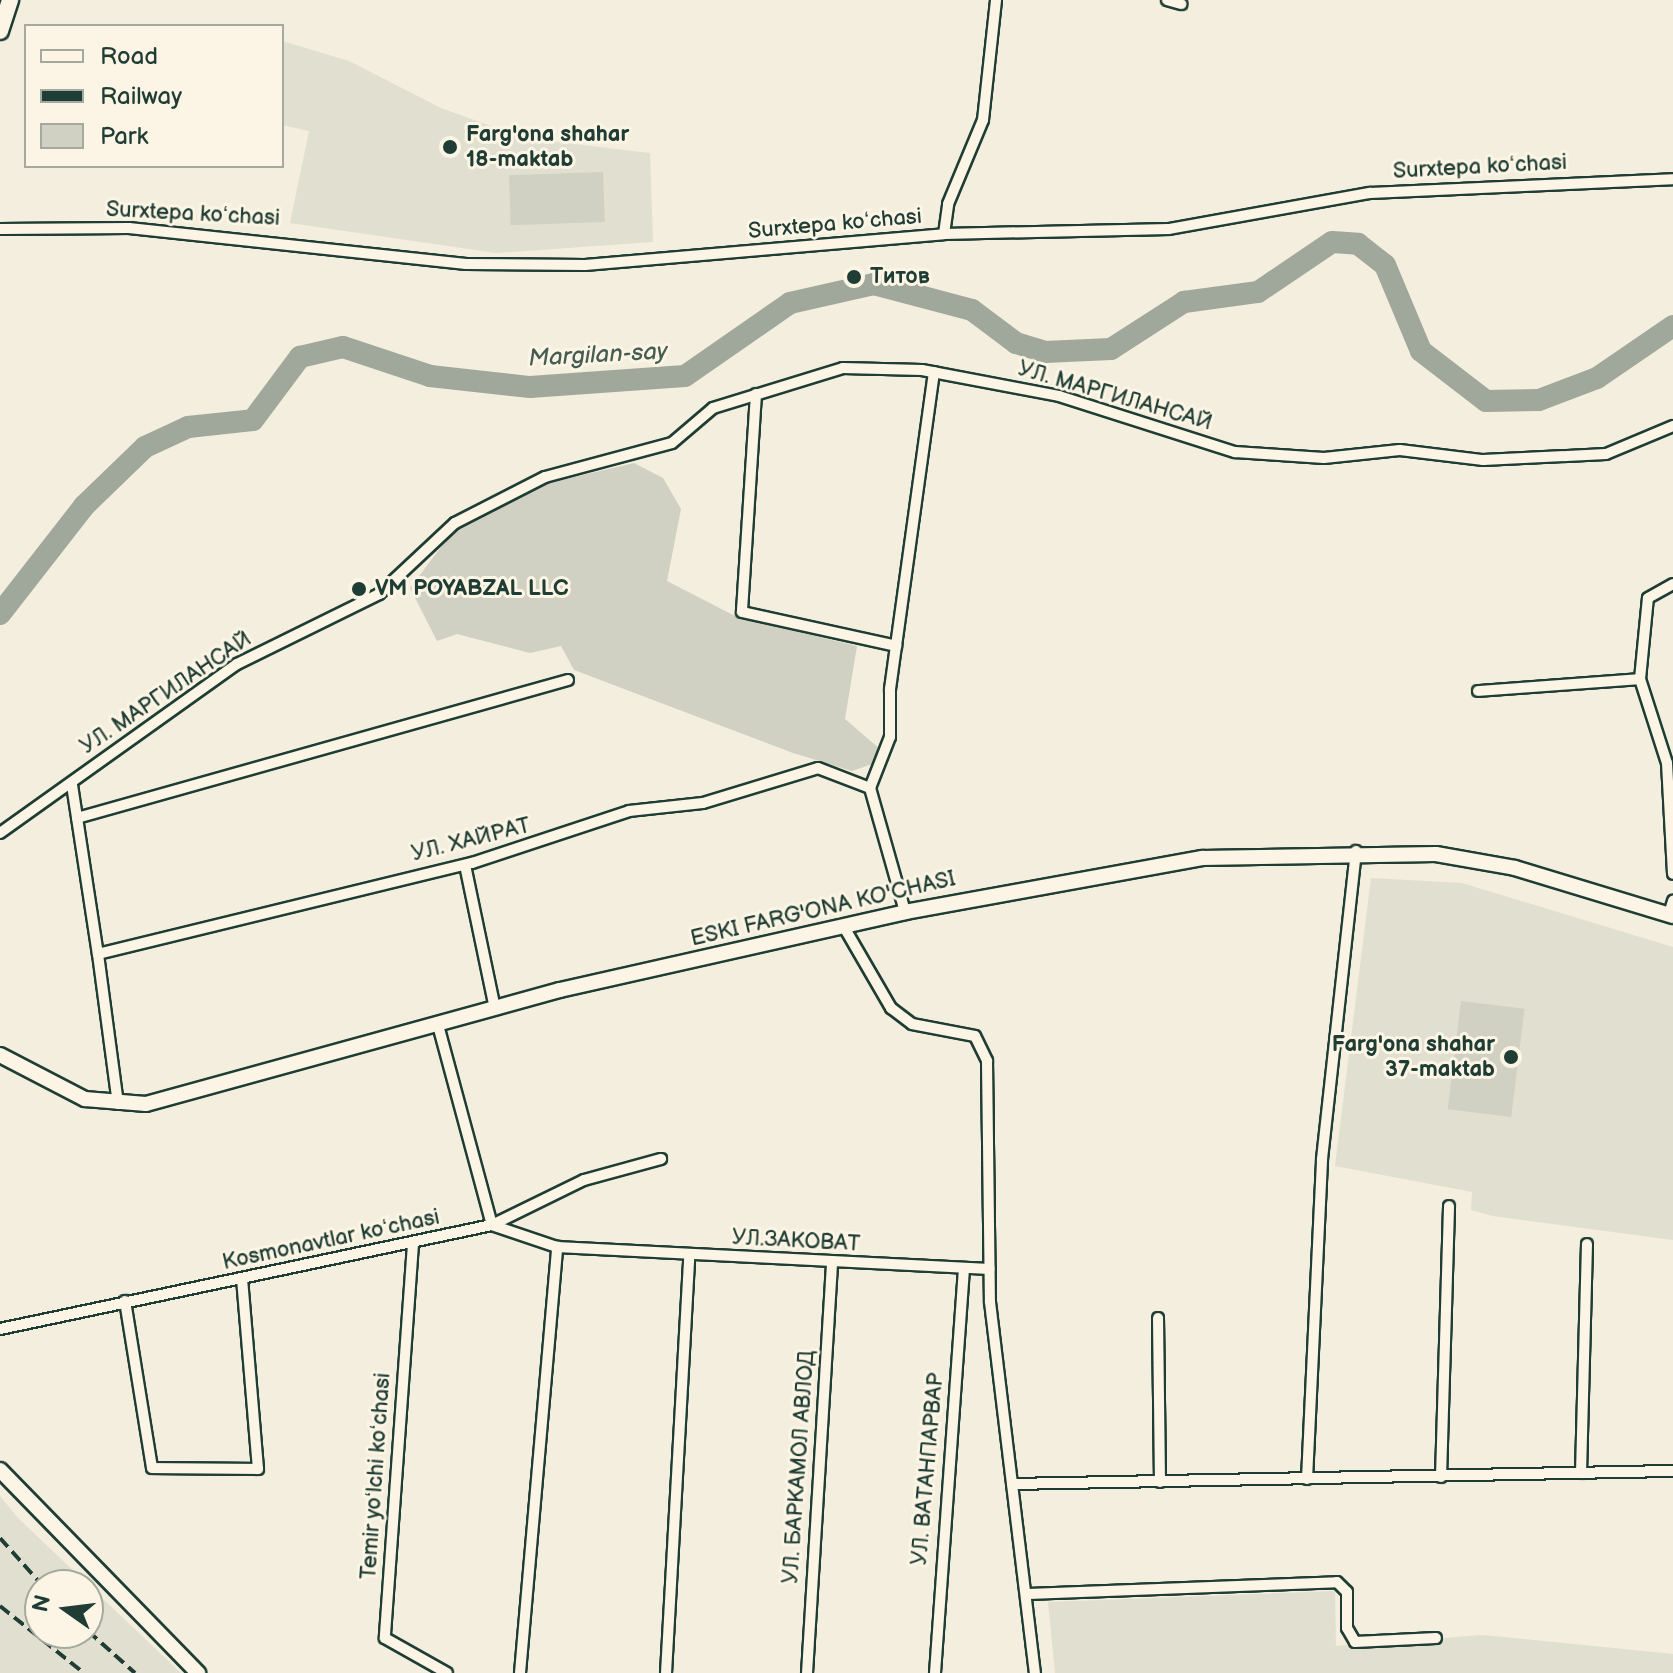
<!DOCTYPE html>
<meta charset="utf-8">
<style>
body{margin:0}
#map{position:relative;width:1673px;height:1673px;overflow:hidden;background:#f3eede;font-family:"Balsamiq Sans",sans-serif}
div>[style]{position:absolute}
.built>*{inset:0;background:#e1dfd0}
.green>*{inset:0;background:#d0d1c2;transform-origin:0 0}
.river>*{height:22px;margin:-11px;padding:0 11px;transform-origin:11px;border-radius:11px;background:#a0a89b}
.roads{filter:drop-shadow(2px 0 #1f3d34) drop-shadow(-2px 0 #1f3d34) drop-shadow(0 2px #1f3d34) drop-shadow(0 -2px #1f3d34)}
.street>*{height:10px;margin:-5px;padding:0 5px;transform-origin:5px;border-radius:5px;background:#fcf5e5}
.secondary>*{height:14px;margin:-7px;padding:0 7px;transform-origin:7px;border-radius:7px;background:#fcf5e5}
.primary>*{height:16px;margin:-8px;padding:0 8px;transform-origin:8px;border-radius:8px;background:#fcf5e5}
.rail>*{height:4px;margin-top:-2px;transform-origin:0;background:repeating-linear-gradient(90deg,#1f3d34 0 12px,transparent 0 18px)}
.dots>*{width:22px;height:22px;translate:-50% -50%;box-sizing:border-box;border:4px solid #fcf5e5;border-radius:50%}
span{translate:-50% -50%;white-space:nowrap;text-align:center;line-height:1.15;-webkit-text-stroke:6px #fcf5e5;paint-order:stroke}
.poi-label{font-size:22px;color:#1f3d34;font-weight:700}
.left{translate:0 -50%;text-align:left}
.right{translate:-100% -50%;text-align:right}
.street-label{font-size:22px;color:#1f3d34}
.water-label{font-size:24px;color:#465d53;font-style:italic}
.legend{position:absolute;left:24px;top:24px;width:260px;height:144px;box-sizing:border-box;background:#fcf5e5;border:2px solid #a4ab9e;margin:0;padding:10px 14px;list-style:none;font-size:24px;color:#1f3d34}
.legend li{display:flex;align-items:center;gap:16px;height:40px}
.legend b{width:40px;border:2px solid #a4ab9e}
.north{position:absolute;left:24px;top:1569px;width:80px;height:80px;box-sizing:border-box;background:#fcf5e5;border:2px solid #a4ab9e;border-radius:50%;rotate:284deg;font-size:22px;font-weight:700;line-height:32px;text-align:center;color:#1f3d34}
.north::after{content:'';display:block;margin:auto;width:28px;height:36px;background:#1f3d34;clip-path:polygon(50% 0,100% 100%,50% 72%,0 100%)}
</style>
<div id="map">
<div class="built">
<i style="clip-path:polygon(282px 41px,349px 61px,441px 108px,524px 138px,650px 153px,653px 242px,496px 253px,290px 223px,309px 131px,282px 125px)"></i>
<i style="clip-path:polygon(1371px 878px,1462px 883px,1673px 947px,1673px 1240px,1493px 1216px,1471px 1210px,1472px 1192px,1335px 1166px)"></i>
<i style="clip-path:polygon(evenodd,0 1496px,18px 1518px,181px 1673px,0 1673px,0 1496px,88px 1585px,88px 1633px,40px 1633px,40px 1585px,88px 1585px)"></i>
<i style="clip-path:polygon(1335px 1591px,1336px 1646px,1483px 1635px,1673px 1654px,1673px 1673px,1055px 1673px,1048px 1602px)"></i>
</div>
<div class="green">
<i style="left:603px;top:172px;width:50px;height:94px;rotate:88deg"></i>
<i style="clip-path:polygon(634px 463px,663px 478px,681px 509px,667px 581px,737px 617px,857px 646px,845px 719px,881px 750px,875px 763px,852px 771px,793px 753px,574px 670px,561px 646px,530px 653px,457px 634px,437px 641px,410px 588px,454px 530px,540px 485px)"></i>
<i style="left:1461px;top:1001px;width:64px;height:109px;rotate:7deg"></i>
</div>
<div class="river">
<i style="left:0;top:614px;width:137px;rotate:-52.1deg"></i>
<i style="left:84px;top:506px;width:85px;rotate:-44deg"></i>
<i style="left:145px;top:447px;width:47px;rotate:-24.9deg"></i>
<i style="left:188px;top:427px;width:65px;rotate:-6.1deg"></i>
<i style="left:253px;top:420px;width:79px;rotate:-53.3deg"></i>
<i style="left:300px;top:357px;width:44px;rotate:-13.1deg"></i>
<i style="left:343px;top:347px;width:92px;rotate:18.4deg"></i>
<i style="left:430px;top:376px;width:101px;rotate:6.3deg"></i>
<i style="left:530px;top:387px;width:155px;rotate:-4.1deg"></i>
<i style="left:685px;top:376px;width:128px;rotate:-34.8deg"></i>
<i style="left:790px;top:303px;width:86px;rotate:-12.7deg"></i>
<i style="left:874px;top:284px;width:101px;rotate:14.9deg"></i>
<i style="left:972px;top:310px;width:55px;rotate:36.9deg"></i>
<i style="left:1016px;top:343px;width:30px;rotate:17deg"></i>
<i style="left:1045px;top:352px;width:66px;rotate:-2.6deg"></i>
<i style="left:1111px;top:349px;width:87px;rotate:-32.8deg"></i>
<i style="left:1184px;top:302px;width:75px;rotate:-7.7deg"></i>
<i style="left:1258px;top:292px;width:89px;rotate:-34deg"></i>
<i style="left:1332px;top:242px;width:26px;rotate:4deg"></i>
<i style="left:1358px;top:244px;width:34px;rotate:38deg"></i>
<i style="left:1385px;top:265px;width:93px;rotate:67.3deg"></i>
<i style="left:1421px;top:351px;width:82px;rotate:37.6deg"></i>
<i style="left:1486px;top:401px;width:53px;rotate:-1.1deg"></i>
<i style="left:1539px;top:400px;width:62px;rotate:-20.8deg"></i>
<i style="left:1597px;top:378px;width:92px;rotate:-34.4deg"></i>
</div>
<div class="roads">
<div class="street">
<i style="left:1167px;top:0;width:15px;rotate:16deg"></i>
<i style="left:0;top:229px;width:129px;rotate:-0.4deg"></i>
<i style="left:129px;top:228px;width:339px;rotate:6.1deg"></i>
<i style="left:466px;top:264px;width:119px;rotate:0.5deg"></i>
<i style="left:585px;top:265px;width:360px;rotate:-4.9deg"></i>
<i style="left:944px;top:234px;width:225px;rotate:-1.3deg"></i>
<i style="left:1169px;top:229px;width:204px;rotate:-10.2deg"></i>
<i style="left:1370px;top:193px;width:303px;rotate:-2.6deg"></i>
<i style="left:944px;top:234px;width:30px;rotate:-82deg"></i>
<i style="left:948px;top:204px;width:91px;rotate:-67.4deg"></i>
<i style="left:983px;top:120px;width:121px;rotate:-83.8deg"></i>
<i style="left:756px;top:394px;width:218px;rotate:93.7deg"></i>
<i style="left:742px;top:612px;width:158px;rotate:12.4deg"></i>
<i style="left:1640px;top:679px;width:81px;rotate:-84.4deg"></i>
<i style="left:1648px;top:598px;width:29px;rotate:-29deg"></i>
<i style="left:1478px;top:691px;width:162px;rotate:-4.2deg"></i>
<i style="left:1640px;top:679px;width:88px;rotate:72.2deg"></i>
<i style="left:1667px;top:763px;width:111px;rotate:86.9deg"></i>
<i style="left:72px;top:785px;width:171px;rotate:81.3deg"></i>
<i style="left:870px;top:788px;width:55px;rotate:-68.6deg"></i>
<i style="left:890px;top:737px;width:48px;rotate:-90deg"></i>
<i style="left:890px;top:689px;width:320px;rotate:-82.1deg"></i>
<i style="left:77px;top:818px;width:510px;rotate:-15.7deg"></i>
<i style="left:0;top:833px;width:291px;rotate:-35.5deg"></i>
<i style="left:237px;top:664px;width:158px;rotate:-26.2deg"></i>
<i style="left:379px;top:594px;width:104px;rotate:-43.1deg"></i>
<i style="left:455px;top:523px;width:101px;rotate:-27.1deg"></i>
<i style="left:545px;top:477px;width:131px;rotate:-15deg"></i>
<i style="left:672px;top:443px;width:54px;rotate:-40.5deg"></i>
<i style="left:713px;top:408px;width:136px;rotate:-17.1deg"></i>
<i style="left:843px;top:368px;width:79px;rotate:1.5deg"></i>
<i style="left:922px;top:370px;width:139px;rotate:10.7deg"></i>
<i style="left:1059px;top:396px;width:185px;rotate:17.7deg"></i>
<i style="left:1235px;top:452px;width:89px;rotate:3.9deg"></i>
<i style="left:1324px;top:458px;width:76px;rotate:-6deg"></i>
<i style="left:1400px;top:450px;width:84px;rotate:6.9deg"></i>
<i style="left:1483px;top:460px;width:123px;rotate:-2.8deg"></i>
<i style="left:1606px;top:454px;width:73px;rotate:-22.7deg"></i>
<i style="left:465px;top:865px;width:146px;rotate:78.2deg"></i>
<i style="left:1669px;top:914px;width:14px;rotate:-73deg"></i>
<i style="left:844px;top:927px;width:94px;rotate:59.9deg"></i>
<i style="left:891px;top:1008px;width:26px;rotate:37deg"></i>
<i style="left:912px;top:1024px;width:64px;rotate:10.8deg"></i>
<i style="left:975px;top:1036px;width:28px;rotate:64deg"></i>
<i style="left:987px;top:1061px;width:241px;rotate:89.3deg"></i>
<i style="left:990px;top:1302px;width:374px;rotate:83.1deg"></i>
<i style="left:438px;top:1025px;width:207px;rotate:74.9deg"></i>
<i style="left:492px;top:1225px;width:69px;rotate:18.7deg"></i>
<i style="left:557px;top:1247px;width:433px;rotate:2.9deg"></i>
<i style="left:118px;top:1104px;width:151px;rotate:-97.6deg"></i>
<i style="left:98px;top:954px;width:385px;rotate:-13.7deg"></i>
<i style="left:472px;top:863px;width:165px;rotate:-18.3deg"></i>
<i style="left:629px;top:811px;width:74px;rotate:-6.2deg"></i>
<i style="left:703px;top:803px;width:120px;rotate:-16.9deg"></i>
<i style="left:818px;top:768px;width:56px;rotate:21deg"></i>
<i style="left:870px;top:788px;width:129px;rotate:74.2deg"></i>
<i style="left:413px;top:1244px;width:395px;rotate:94.1deg"></i>
<i style="left:385px;top:1638px;width:71px;rotate:29.4deg"></i>
<i style="left:125px;top:1301px;width:169px;rotate:80.8deg"></i>
<i style="left:152px;top:1468px;width:106px;rotate:0.5deg"></i>
<i style="left:258px;top:1469px;width:190px;rotate:-94.8deg"></i>
<i style="left:1158px;top:1318px;width:164px;rotate:89.3deg"></i>
<i style="left:0;top:1329px;width:503px;rotate:-11.94deg"></i>
<i style="left:492px;top:1225px;width:102px;rotate:-26.1deg"></i>
<i style="left:584px;top:1180px;width:80px;rotate:-15.3deg"></i>
<i style="left:1581px;top:1473px;width:229px;rotate:-88.5deg"></i>
<i style="left:1441px;top:1477px;width:271px;rotate:-88.3deg"></i>
<i style="left:1307px;top:1479px;width:320px;rotate:-87.3deg"></i>
<i style="left:1322px;top:1159px;width:310px;rotate:-83.7deg"></i>
<i style="left:1012px;top:1484px;width:661px;rotate:-1.13deg"></i>
<i style="left:1028px;top:1594px;width:309px;rotate:-2.2deg"></i>
<i style="left:1337px;top:1582px;width:14px;rotate:45deg"></i>
<i style="left:1347px;top:1592px;width:36px;rotate:90deg"></i>
<i style="left:1347px;top:1628px;width:16px;rotate:60deg"></i>
<i style="left:1355px;top:1642px;width:81px;rotate:-2.8deg"></i>
<i style="left:520px;top:1673px;width:428px;rotate:-85deg"></i>
<i style="left:666px;top:1673px;width:418px;rotate:-86.8deg"></i>
<i style="left:807px;top:1673px;width:411px;rotate:-86.5deg"></i>
<i style="left:935px;top:1673px;width:406px;rotate:-85.9deg"></i>
</div>
<div class="secondary">
<i style="left:0;top:1055px;width:96px;rotate:27.4deg"></i>
<i style="left:85px;top:1099px;width:61px;rotate:4.7deg"></i>
<i style="left:146px;top:1104px;width:429px;rotate:-15.4deg"></i>
<i style="left:560px;top:990px;width:354px;rotate:-12.7deg"></i>
<i style="left:905px;top:912px;width:302px;rotate:-10.3deg"></i>
<i style="left:1202px;top:858px;width:234px;rotate:-1deg"></i>
<i style="left:1436px;top:854px;width:80px;rotate:10deg"></i>
<i style="left:1515px;top:868px;width:165px;rotate:16.9deg"></i>
<i style="left:0;top:1470px;width:284px;rotate:45.7deg"></i>
</div>
<div class="primary">
<i style="left:0;top:31px;width:33px;rotate:-72deg"></i>
</div>
</div>
<div class="rail">
<i style="left:0;top:1538px;width:63px;rotate:48.2deg"></i>
<i style="left:0;top:1606px;width:107px;rotate:38.6deg"></i>
<i style="left:88px;top:1631px;width:63px;rotate:41.8deg"></i>
</div>
<div class="dots">
<i style="left:450px;top:147px;background:#1f3d34"></i>
<i style="left:854px;top:277px;background:#1f3d34"></i>
<i style="left:359px;top:589px;background:#1f3d34"></i>
<i style="left:1511px;top:1057px;background:#1f3d34"></i>
</div>
<div class="poi-label">
<span class="left" style="left:466px;top:147px">Farg'ona shahar<br>18-maktab</span>
<span class="left" style="left:870px;top:277px">Титов</span>
<span class="left" style="left:375px;top:589px">VM POYABZAL LLC</span>
<span class="right" style="left:1495px;top:1057px">Farg'ona shahar<br>37-maktab</span>
</div>
<div class="street-label">
<span style="left:1480px;top:167px;rotate:-3deg">Surxtepa koʻchasi</span>
<span style="left:193px;top:214px;rotate:3deg">Surxtepa koʻchasi</span>
<span style="left:835px;top:224px;rotate:-5deg">Surxtepa koʻchasi</span>
<span style="left:1115px;top:396px;rotate:16deg">УЛ. МАРГИЛАНСАЙ</span>
<span style="left:166px;top:693px;rotate:-34deg">УЛ. МАРГИЛАНСАЙ</span>
<span style="left:471px;top:840px;rotate:-14deg">УЛ. ХАЙРАТ</span>
<span style="left:823px;top:909px;rotate:-13deg">ESKI FARG'ONA KO'CHASI</span>
<span style="left:331px;top:1240px;rotate:-12deg">Kosmonavtlar koʻchasi</span>
<span style="left:796px;top:1241px;rotate:3deg">УЛ.ЗАКОВАТ</span>
<span style="left:799px;top:1467px;rotate:-86deg">УЛ. БАРКАМОЛ АВЛОД</span>
<span style="left:928px;top:1469px;rotate:-85deg">УЛ. ВАТАНПАРВАР</span>
<span style="left:376px;top:1476px;rotate:-86deg">Temir yoʻlchi koʻchasi</span>
</div>
<div class="water-label">
<span style="left:598px;top:355px;rotate:-3deg">Margilan-say</span>
</div>
<ul class="legend">
<li><b style="height:10px;background:#fcf5e5"></b>Road</li>
<li><b style="height:10px;background:#1f3d34"></b>Railway</li>
<li><b style="height:22px;background:#d0d1c2"></b>Park</li>
</ul>
<div class="north">N</div>
</div>
